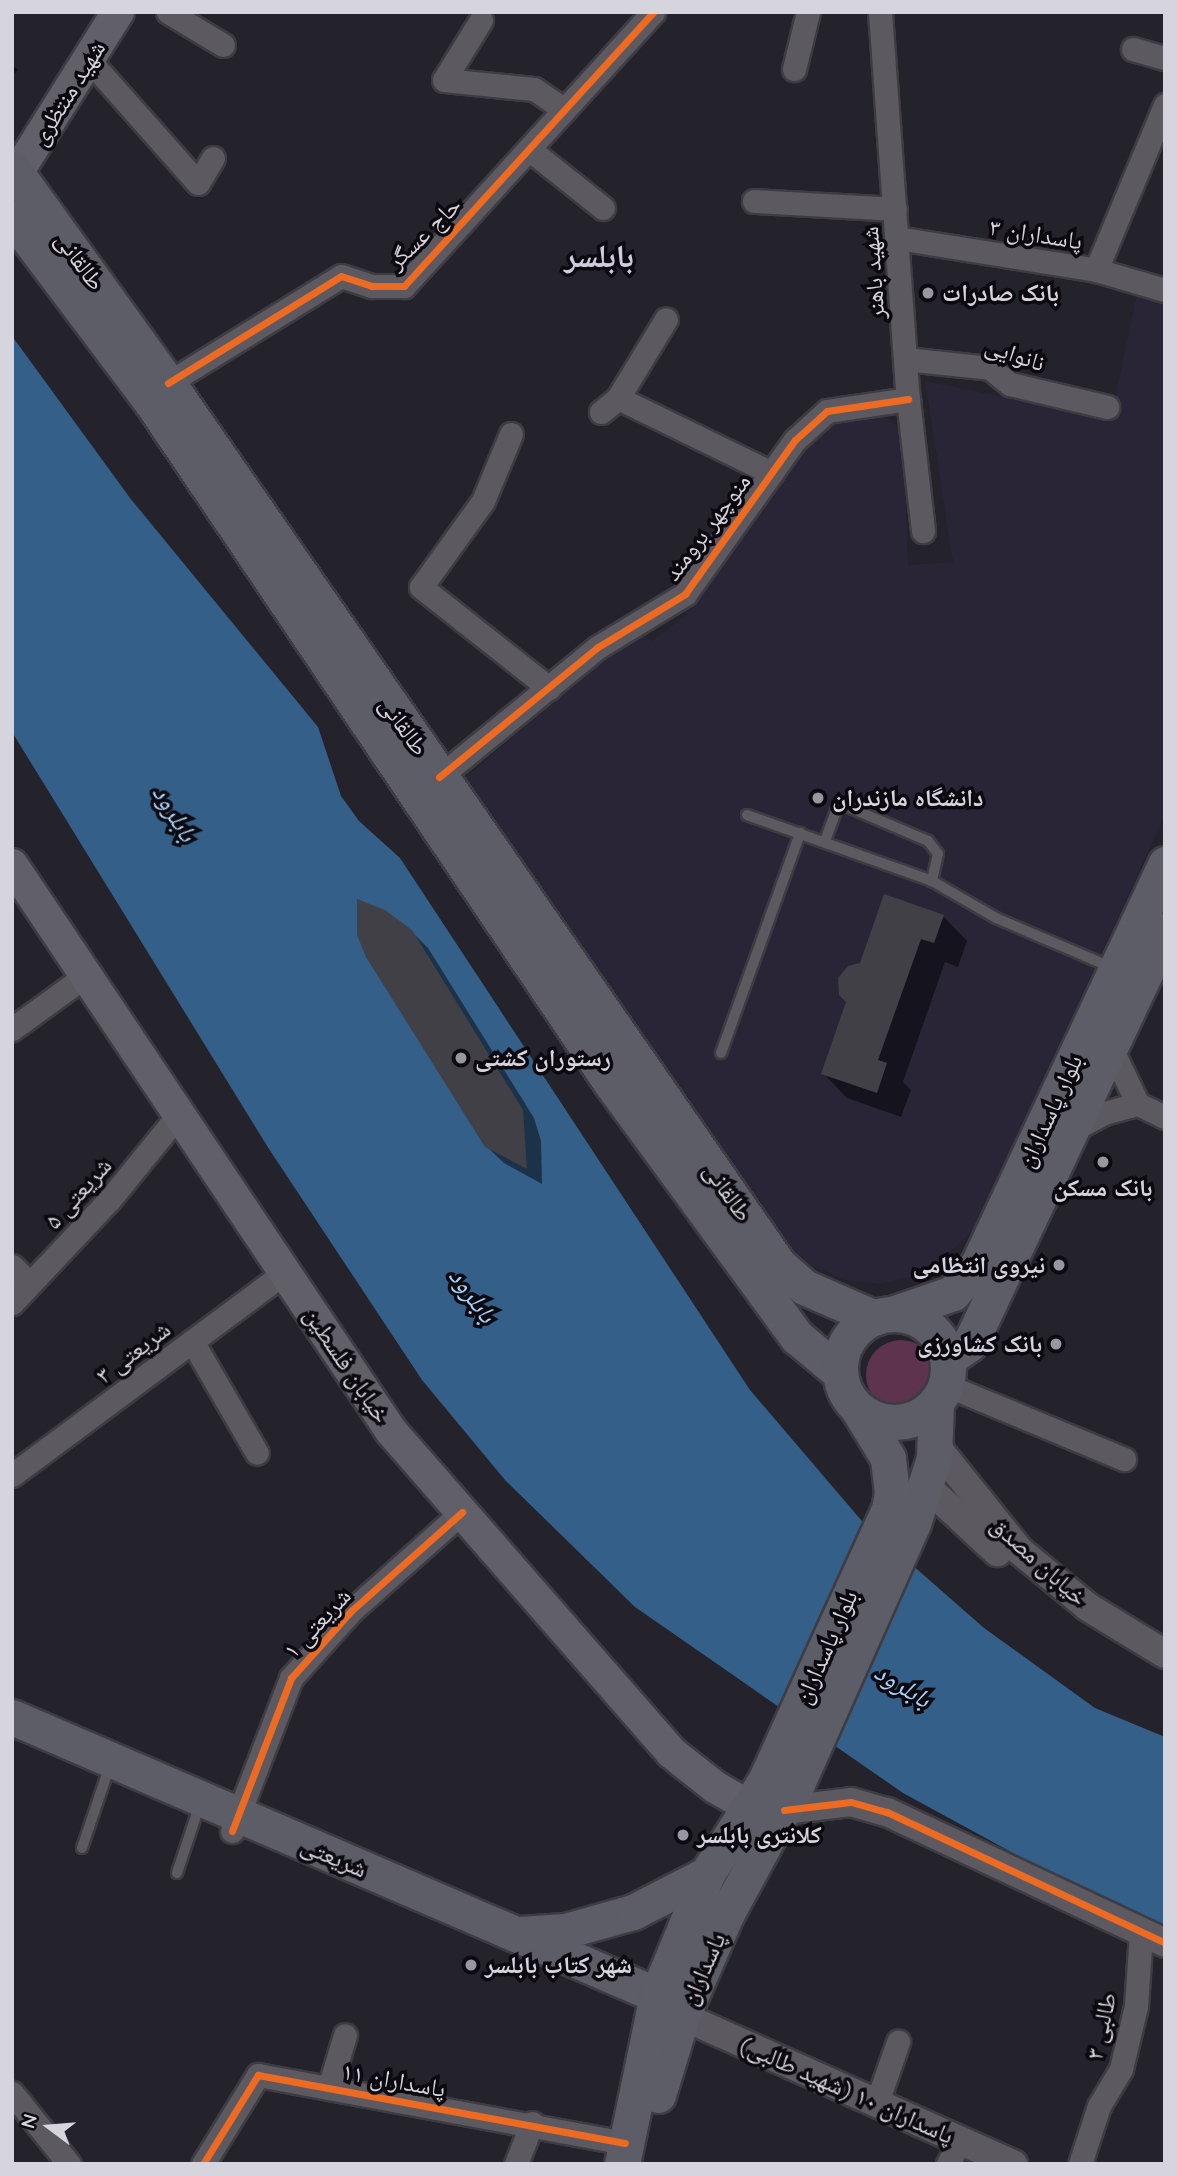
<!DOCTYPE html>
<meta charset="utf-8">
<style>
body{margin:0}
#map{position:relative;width:1177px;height:2176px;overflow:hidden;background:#24222a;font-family:Quicksand,"Noto Naskh Arabic",sans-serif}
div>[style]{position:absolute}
.built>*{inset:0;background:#292537}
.green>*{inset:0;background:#5d334d}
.round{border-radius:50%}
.water>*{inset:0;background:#335f88}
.shadow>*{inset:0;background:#0007}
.building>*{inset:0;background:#424047}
.roads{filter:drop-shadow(2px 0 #3e3c43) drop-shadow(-2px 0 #3e3c43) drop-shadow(0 2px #3e3c43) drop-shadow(0 -2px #3e3c43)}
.service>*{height:10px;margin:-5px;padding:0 5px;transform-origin:5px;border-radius:5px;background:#5c5a60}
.minor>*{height:23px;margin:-11.5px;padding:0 11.5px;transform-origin:11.5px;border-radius:11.5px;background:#5c5a60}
.tertiary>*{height:28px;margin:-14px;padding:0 14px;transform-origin:14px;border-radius:14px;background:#5c5a60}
.secondary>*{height:32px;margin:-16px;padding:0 16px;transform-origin:16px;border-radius:16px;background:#616069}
.primary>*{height:35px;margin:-17.5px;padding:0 17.5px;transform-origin:17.5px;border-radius:17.5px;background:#5c5d66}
.primary>.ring{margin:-17.5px;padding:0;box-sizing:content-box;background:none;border:35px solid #5c5d66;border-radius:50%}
.cycleway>*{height:7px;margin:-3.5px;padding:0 3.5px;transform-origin:3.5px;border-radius:3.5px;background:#ed6a23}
.dots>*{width:19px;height:19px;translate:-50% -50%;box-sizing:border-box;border:4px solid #0c0a10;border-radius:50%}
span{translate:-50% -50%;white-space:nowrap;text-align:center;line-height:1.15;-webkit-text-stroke:7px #0c0a10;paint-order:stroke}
.street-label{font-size:24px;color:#d6d4dd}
.poi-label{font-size:24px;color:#d6d4dd;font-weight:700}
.left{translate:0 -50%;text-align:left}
.right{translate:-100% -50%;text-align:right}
.water-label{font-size:26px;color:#aad4fc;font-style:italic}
.district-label{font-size:32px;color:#cfcbde;font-weight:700}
.frame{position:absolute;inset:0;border:14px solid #d6d4dd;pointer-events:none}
.north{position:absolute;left:14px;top:2092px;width:70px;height:70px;-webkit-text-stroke:5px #0c0a10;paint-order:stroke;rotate:286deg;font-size:19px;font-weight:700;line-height:28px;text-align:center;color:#d6d4dd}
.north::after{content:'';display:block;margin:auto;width:24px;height:32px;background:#d6d4dd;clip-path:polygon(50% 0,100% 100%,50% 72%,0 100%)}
</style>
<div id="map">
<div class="built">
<i style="clip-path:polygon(1138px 289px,1165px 296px,1165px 815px,973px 1231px,939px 1262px,914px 1276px,880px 1284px,846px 1280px,794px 1258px,461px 781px,604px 660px,644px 635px,652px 641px,688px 614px,685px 609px,804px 448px,830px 422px,882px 416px,893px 421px,900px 430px,904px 456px,908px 565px,953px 562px,925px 381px,1111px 419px)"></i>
</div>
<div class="green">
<i class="round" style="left:866px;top:1340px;width:70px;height:70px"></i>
</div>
<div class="water">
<i style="clip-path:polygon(12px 336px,130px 498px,318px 727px,341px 796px,359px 821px,400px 858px,750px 1390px,861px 1520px,984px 1628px,1095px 1708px,1165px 1737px,1165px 1930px,1138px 1921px,903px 1793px,635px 1607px,505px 1480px,422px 1380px,269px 1149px,12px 732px)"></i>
</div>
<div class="shadow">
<i style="clip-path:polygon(12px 65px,18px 70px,12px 76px)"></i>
<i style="clip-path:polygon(943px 916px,967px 941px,958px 967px,945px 962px,903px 1082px,911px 1090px,901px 1117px,847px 1098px,823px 1073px,861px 965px)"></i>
<i style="clip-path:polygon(411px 931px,428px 948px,534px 1118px,541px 1141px,542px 1184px,504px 1163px,486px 1146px)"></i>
</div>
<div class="building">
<i style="clip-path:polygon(884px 894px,944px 915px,934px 943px,921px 939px,878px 1060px,887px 1063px,877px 1093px,821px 1074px,846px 1002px,839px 995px,838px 978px,848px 966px,860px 963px)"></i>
<i style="clip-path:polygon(357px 899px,385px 910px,412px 930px,523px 1110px,527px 1169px,485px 1147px,366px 957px,357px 935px)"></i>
</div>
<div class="roads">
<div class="service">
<i style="left:747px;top:815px;width:196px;rotate:19.6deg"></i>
<i style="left:932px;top:881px;width:74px;rotate:30deg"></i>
<i style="left:996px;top:918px;width:125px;rotate:23.1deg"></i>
<i style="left:825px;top:841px;width:40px;rotate:-69.8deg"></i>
<i style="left:839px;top:803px;width:97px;rotate:23.1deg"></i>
<i style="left:928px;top:841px;width:16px;rotate:52deg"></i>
<i style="left:938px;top:854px;width:28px;rotate:103deg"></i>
<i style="left:721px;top:1053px;width:234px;rotate:-70.2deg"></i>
<i style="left:82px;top:1848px;width:75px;rotate:-71.3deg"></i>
<i style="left:177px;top:1873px;width:60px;rotate:-71.6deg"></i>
</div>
<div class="minor">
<i style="left:168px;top:12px;width:64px;rotate:31deg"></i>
<i style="left:880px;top:12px;width:388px;rotate:85.9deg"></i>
<i style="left:908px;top:399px;width:133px;rotate:83.5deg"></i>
<i style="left:481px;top:20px;width:70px;rotate:121.7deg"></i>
<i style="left:444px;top:80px;width:90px;rotate:5.7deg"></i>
<i style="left:534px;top:89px;width:37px;rotate:34deg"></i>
<i style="left:1133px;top:49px;width:33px;rotate:16deg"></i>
<i style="left:89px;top:60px;width:164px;rotate:48.5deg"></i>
<i style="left:198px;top:183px;width:29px;rotate:-59deg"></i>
<i style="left:794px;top:69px;width:59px;rotate:-76.2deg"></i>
<i style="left:530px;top:150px;width:93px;rotate:38.5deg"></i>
<i style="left:754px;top:201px;width:141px;rotate:3.2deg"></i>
<i style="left:897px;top:238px;width:202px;rotate:9.1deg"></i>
<i style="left:1096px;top:270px;width:72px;rotate:16.2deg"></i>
<i style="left:1096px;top:270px;width:179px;rotate:-67.3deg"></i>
<i style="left:905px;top:359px;width:85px;rotate:6deg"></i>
<i style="left:990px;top:368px;width:26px;rotate:39deg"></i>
<i style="left:1010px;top:384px;width:100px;rotate:13.3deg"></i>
<i style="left:168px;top:383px;width:203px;rotate:-31.7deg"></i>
<i style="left:341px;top:276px;width:33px;rotate:18deg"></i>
<i style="left:372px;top:286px;width:32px"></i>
<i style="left:404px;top:286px;width:370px;rotate:-47.7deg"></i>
<i style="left:618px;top:398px;width:171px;rotate:26deg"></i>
<i style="left:601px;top:412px;width:22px;rotate:-39deg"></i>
<i style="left:618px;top:398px;width:92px;rotate:-58.7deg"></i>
<i style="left:511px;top:434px;width:73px;rotate:112.7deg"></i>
<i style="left:483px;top:501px;width:106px;rotate:125.8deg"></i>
<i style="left:421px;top:587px;width:163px;rotate:38.3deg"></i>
<i style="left:439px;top:777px;width:205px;rotate:-39.3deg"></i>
<i style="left:598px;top:647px;width:102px;rotate:-31.3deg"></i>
<i style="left:685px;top:594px;width:189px;rotate:-54.5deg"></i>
<i style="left:795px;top:440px;width:43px;rotate:-42.2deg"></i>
<i style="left:827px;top:411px;width:82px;rotate:-8.4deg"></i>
<i style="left:12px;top:1029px;width:90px;rotate:-36deg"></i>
<i style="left:1111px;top:1048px;width:62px;rotate:64.3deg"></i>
<i style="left:1138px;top:1104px;width:30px;rotate:26deg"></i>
<i style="left:1074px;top:1129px;width:34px;rotate:-28deg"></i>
<i style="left:1104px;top:1113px;width:35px;rotate:-15deg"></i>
<i style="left:12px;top:1266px;width:25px;rotate:45deg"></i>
<i style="left:12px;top:1303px;width:143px;rotate:-46.7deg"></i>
<i style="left:110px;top:1199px;width:109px;rotate:-50.9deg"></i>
<i style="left:192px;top:1341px;width:129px;rotate:59.9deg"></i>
<i style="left:946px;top:1385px;width:193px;rotate:22.6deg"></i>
<i style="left:12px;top:1475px;width:340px;rotate:-36.6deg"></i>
<i style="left:232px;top:1831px;width:164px;rotate:-68.9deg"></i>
<i style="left:291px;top:1678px;width:90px;rotate:-48.2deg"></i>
<i style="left:351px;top:1611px;width:149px;rotate:-41.7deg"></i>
<i style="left:329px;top:2088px;width:55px;rotate:-73.2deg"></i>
<i style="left:12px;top:2093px;width:91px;rotate:51.2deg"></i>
<i style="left:877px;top:2102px;width:64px;rotate:-70.7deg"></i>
<i style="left:203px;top:2164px;width:105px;rotate:-58.3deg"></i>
<i style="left:258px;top:2075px;width:373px;rotate:10.5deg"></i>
<i style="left:516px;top:2164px;width:44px;rotate:-68.7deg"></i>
<i style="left:948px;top:2164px;width:28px;rotate:-64deg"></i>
<i style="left:1080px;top:2164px;width:61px;rotate:-71.9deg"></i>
<i style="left:1099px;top:2106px;width:43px;rotate:-59.3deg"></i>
<i style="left:1121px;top:2069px;width:65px;rotate:-76.6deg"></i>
<i style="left:1136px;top:2006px;width:73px;rotate:-86.1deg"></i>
</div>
<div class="tertiary">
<i style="left:935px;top:1445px;width:136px;rotate:51.3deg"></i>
<i style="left:1020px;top:1551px;width:88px;rotate:39.5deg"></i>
<i style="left:1088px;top:1607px;width:90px;rotate:31.4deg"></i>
<i style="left:927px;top:1487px;width:96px;rotate:42.9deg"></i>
<i style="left:784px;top:1810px;width:67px;rotate:-6.8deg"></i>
<i style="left:851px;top:1802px;width:37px;rotate:16deg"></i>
<i style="left:887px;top:1812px;width:307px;rotate:25.2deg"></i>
<i style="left:682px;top:2016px;width:363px;rotate:24.1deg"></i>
</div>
<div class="secondary">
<i style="left:17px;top:173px;width:190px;rotate:-57.9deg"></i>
<i style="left:12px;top:865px;width:681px;rotate:56.19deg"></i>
<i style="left:391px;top:1431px;width:427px;rotate:48.9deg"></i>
<i style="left:672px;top:1753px;width:55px;rotate:38.3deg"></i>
<i style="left:715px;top:1787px;width:40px;rotate:29.7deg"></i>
</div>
<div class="primary">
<i style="left:12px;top:167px;width:266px;rotate:54.2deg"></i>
<i style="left:168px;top:383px;width:1073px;rotate:55.29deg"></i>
<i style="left:779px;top:1265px;width:33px;rotate:41deg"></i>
<i style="left:804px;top:1287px;width:77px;rotate:23.6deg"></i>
<i style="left:12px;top:217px;width:229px;rotate:53deg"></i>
<i style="left:150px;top:400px;width:824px;rotate:55.98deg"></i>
<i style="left:611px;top:1083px;width:315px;rotate:53.8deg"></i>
<i style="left:797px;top:1337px;width:56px;rotate:39.9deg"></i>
<i class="ring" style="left:840px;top:1314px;width:73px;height:73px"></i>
<i style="left:892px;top:1314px;width:65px;rotate:-19deg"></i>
<i style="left:953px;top:1293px;width:38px;rotate:-49deg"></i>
<i style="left:978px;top:1264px;width:442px;rotate:-64.9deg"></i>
<i style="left:948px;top:1359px;width:26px;rotate:-36deg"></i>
<i style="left:969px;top:1344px;width:13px;rotate:-61deg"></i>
<i style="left:975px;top:1333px;width:445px;rotate:-64.7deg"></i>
<i style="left:12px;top:1717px;width:702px;rotate:23.32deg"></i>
<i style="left:657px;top:1995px;width:23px;rotate:41deg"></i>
<i style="left:520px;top:1934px;width:45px;rotate:-3.8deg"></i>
<i style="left:565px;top:1931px;width:71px;rotate:-15.6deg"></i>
<i style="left:633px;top:1912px;width:83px;rotate:-27.2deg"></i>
<i style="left:658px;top:2095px;width:83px;rotate:-73.1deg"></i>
<i style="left:682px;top:2016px;width:112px;rotate:-66.4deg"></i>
<i style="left:727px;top:1913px;width:145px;rotate:-61.5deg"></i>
<i style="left:796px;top:1786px;width:288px;rotate:-66deg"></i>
<i style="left:913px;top:1523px;width:68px;rotate:-72.1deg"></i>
<i style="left:934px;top:1458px;width:54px;rotate:-87.9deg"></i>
<i style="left:622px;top:2164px;width:173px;rotate:-78.3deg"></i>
<i style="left:657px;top:1995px;width:131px;rotate:-67.5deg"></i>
<i style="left:707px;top:1874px;width:110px;rotate:-58.1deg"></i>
<i style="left:765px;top:1781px;width:299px;rotate:-65.5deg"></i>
<i style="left:889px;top:1509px;width:17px;rotate:-80deg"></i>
<i style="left:892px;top:1492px;width:34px;rotate:-97deg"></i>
<i style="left:888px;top:1458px;width:57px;rotate:-121.5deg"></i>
</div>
</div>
<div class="cycleway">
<i style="left:168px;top:383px;width:203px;rotate:-31.7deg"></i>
<i style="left:341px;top:276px;width:33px;rotate:18deg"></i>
<i style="left:372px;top:286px;width:32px"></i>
<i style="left:404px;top:286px;width:370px;rotate:-47.7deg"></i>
<i style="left:439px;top:777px;width:205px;rotate:-39.3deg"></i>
<i style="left:598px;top:647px;width:102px;rotate:-31.3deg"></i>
<i style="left:685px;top:594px;width:189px;rotate:-54.5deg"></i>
<i style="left:795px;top:440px;width:43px;rotate:-42.2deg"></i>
<i style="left:827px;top:411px;width:82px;rotate:-8.4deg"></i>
<i style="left:784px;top:1810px;width:67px;rotate:-6.8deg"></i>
<i style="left:851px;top:1802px;width:37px;rotate:16deg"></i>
<i style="left:887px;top:1812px;width:307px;rotate:25.2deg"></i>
<i style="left:232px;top:1831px;width:164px;rotate:-68.9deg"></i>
<i style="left:291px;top:1678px;width:90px;rotate:-48.2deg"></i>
<i style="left:351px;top:1611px;width:149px;rotate:-41.7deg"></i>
<i style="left:203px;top:2164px;width:105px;rotate:-58.3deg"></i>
<i style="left:258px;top:2075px;width:373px;rotate:10.5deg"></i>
</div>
<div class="dots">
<i style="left:928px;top:293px;background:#98969e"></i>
<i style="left:818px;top:798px;background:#98969e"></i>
<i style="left:461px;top:1058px;background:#98969e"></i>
<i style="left:1103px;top:1162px;background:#98969e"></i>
<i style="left:1059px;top:1265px;background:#98969e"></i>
<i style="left:1056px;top:1344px;background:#98969e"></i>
<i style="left:683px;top:1835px;background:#98969e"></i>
<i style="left:471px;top:1965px;background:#98969e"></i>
</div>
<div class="street-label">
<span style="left:68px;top:93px;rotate:-58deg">شهید منتظری</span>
<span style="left:424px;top:233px;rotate:-44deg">حاج عسگر</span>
<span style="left:1036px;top:234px;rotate:9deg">پاسداران ۳</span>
<span style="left:80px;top:261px;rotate:54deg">طالقانی</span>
<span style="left:873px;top:273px;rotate:-94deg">شهید باهنر</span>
<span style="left:1015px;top:354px;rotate:19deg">نانوایی</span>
<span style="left:707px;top:527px;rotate:-53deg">منوچهر برومند</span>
<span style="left:404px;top:726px;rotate:55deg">طالقانی</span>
<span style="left:1050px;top:1111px;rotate:-65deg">بلوار پاسداران</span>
<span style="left:728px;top:1192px;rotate:55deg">طالقانی</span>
<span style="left:78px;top:1193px;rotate:-48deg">شریعتی ۵</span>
<span style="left:133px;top:1352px;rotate:-37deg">شریعتی ۳</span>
<span style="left:347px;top:1365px;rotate:56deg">خیابان فلسطین</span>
<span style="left:1039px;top:1561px;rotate:42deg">خیابان مصدق</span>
<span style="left:317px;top:1623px;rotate:-47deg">شریعتی ۱</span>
<span style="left:826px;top:1647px;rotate:-66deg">بلوار پاسداران</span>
<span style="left:334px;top:1857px;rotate:23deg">شریعتی</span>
<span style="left:703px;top:1969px;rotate:-66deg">پاسداران</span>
<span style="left:1101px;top:2026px;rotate:-77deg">طالبی ۳</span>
<span style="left:394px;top:2080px;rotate:10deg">پاسداران ۱۱</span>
<span style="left:847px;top:2090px;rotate:24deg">پاسداران ۱۰ (شهید طالبی)</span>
</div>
<div class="poi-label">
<span class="left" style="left:942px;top:293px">بانک صادرات</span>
<span class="left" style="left:832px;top:798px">دانشگاه مازندران</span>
<span class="left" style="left:475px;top:1058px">رستوران کشتی</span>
<span style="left:1103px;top:1188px">بانک مسکن</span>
<span class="right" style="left:1045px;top:1265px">نیروی انتظامی</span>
<span class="right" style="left:1042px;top:1344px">بانک کشاورزی</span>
<span class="left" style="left:697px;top:1835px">کلانتری بابلسر</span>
<span class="left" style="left:485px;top:1965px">شهر کتاب بابلسر</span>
</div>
<div class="water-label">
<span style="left:175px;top:813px;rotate:59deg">بابلرود</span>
<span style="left:473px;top:1295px;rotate:54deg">بابلرود</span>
<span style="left:903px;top:1685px;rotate:32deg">بابلرود</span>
</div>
<div class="district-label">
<span style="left:599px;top:255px">بابلسر</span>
</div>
<div class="frame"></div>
<div class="north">N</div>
</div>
